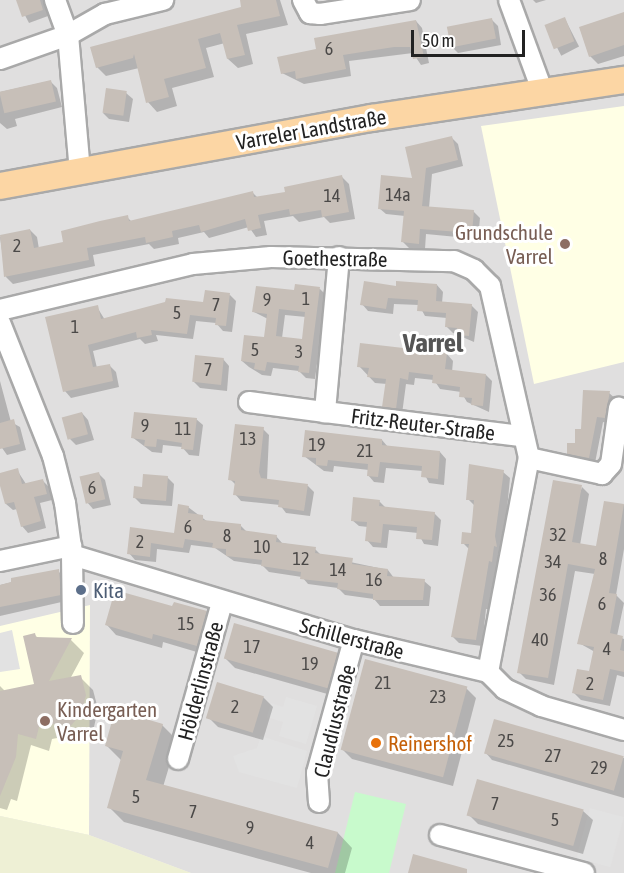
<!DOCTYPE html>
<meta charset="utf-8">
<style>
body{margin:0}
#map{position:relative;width:624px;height:873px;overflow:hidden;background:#f2efe9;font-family:"Asap Condensed",sans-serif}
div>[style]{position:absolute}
.residential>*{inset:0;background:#e0dfdf}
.education>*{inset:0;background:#ffffe5}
.farmland>*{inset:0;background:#eef0d5}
.park>*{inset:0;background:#c8facc}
.parking>*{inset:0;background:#e2e2e2;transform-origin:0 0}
.shadow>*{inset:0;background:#0003;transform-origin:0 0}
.building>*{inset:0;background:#c7bfb8;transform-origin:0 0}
.roads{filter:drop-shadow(2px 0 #a9a9a9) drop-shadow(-2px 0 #a9a9a9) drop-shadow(0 2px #a9a9a9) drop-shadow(0 -2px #a9a9a9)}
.minor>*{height:20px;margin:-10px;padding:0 10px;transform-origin:10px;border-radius:10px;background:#fff}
.major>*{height:26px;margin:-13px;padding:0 13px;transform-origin:13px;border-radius:13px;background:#fcd6a4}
.dots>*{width:16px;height:16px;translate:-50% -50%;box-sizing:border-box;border:3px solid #fff;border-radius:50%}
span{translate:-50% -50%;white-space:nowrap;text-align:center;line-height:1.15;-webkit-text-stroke:6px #fff;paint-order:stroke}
.number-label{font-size:18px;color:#4b4948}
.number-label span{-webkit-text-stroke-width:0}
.street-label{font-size:21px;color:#222}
.education-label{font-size:21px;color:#785e54}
.right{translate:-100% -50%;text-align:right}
.left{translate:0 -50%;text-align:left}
.service-label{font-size:21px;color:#4e5e75}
.food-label{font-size:21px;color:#c56008}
.district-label{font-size:27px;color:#555;font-weight:700}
.scale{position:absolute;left:411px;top:30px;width:114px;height:27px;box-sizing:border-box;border:3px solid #222;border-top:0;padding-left:8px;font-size:18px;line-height:21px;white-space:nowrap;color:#222;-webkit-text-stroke:4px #fff;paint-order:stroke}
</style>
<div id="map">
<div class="residential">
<i style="clip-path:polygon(0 0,624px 0,624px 873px,191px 873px,89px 835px,0 816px)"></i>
</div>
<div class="education">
<i style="clip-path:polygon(624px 106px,624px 362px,534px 384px,481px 126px)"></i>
<i style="clip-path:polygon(90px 605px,89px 835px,0 816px,0 626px)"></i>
</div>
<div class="farmland">
<i style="clip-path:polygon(0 816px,89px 835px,191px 873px,0 873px)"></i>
</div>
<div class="park">
<i style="clip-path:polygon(355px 792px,406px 804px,389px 873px,335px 873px)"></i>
</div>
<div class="parking">
<i style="clip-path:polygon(12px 630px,20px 669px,0 672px,0 633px)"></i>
<i style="clip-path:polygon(286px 697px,317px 706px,306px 744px,279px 736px,283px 722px,267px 717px,271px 703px,283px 707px)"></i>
<i style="clip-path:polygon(261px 736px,307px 751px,297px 788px,239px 772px,233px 756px,257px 748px)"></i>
<i style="left:590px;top:808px;width:35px;height:52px;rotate:15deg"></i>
</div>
<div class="shadow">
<i style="clip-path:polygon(17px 0,43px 0,48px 16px,29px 23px)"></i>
<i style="clip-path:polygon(249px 0,280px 0,288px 25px,246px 34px,253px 64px,238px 68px,228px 59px,225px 43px,206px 48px,214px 77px,172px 88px,177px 106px,157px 112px,148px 102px,139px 68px,106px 76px,97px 67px,243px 8px)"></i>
<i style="clip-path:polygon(533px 0,546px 0,536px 3px)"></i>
<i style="clip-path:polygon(624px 13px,624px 56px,598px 64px,590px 56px)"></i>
<i style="left:565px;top:19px;width:31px;height:20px;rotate:63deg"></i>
<i style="clip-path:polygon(492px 20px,498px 26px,501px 45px,458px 53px,452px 47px)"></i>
<i style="clip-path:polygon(416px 21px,422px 28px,429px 63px,421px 65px,413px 53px,349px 61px,351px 76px,304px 84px,282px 73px,318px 50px)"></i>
<i style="clip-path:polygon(50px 81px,57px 88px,62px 107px,15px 119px,17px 126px,7px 129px,0 123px,0 92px)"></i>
<i style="clip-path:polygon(126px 93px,133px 99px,129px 122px,109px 119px,103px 113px)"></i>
<i style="clip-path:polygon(452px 138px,458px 144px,463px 166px,432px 174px,429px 208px,473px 211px,480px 218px,478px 239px,426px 234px,425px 249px,409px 248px,403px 242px,405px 216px,386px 214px,379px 208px,414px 180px)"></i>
<i style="clip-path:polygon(342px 177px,349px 184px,355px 219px,330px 223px,324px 217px,299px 222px,293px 216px,264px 221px,267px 235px,256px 237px,249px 227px,209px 238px,204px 232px,178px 238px,179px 244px,154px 249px,149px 244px,93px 255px,95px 266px,13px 284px,6px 277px,0 237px,30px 230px,37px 237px,39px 249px,65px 244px,127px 217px,132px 222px,253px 193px,258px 198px,286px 193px)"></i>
<i style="clip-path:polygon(437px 285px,443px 292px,442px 303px,471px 305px,478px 312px,474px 342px,453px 333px,446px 326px,447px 318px,425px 316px,419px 305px,394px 304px,393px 314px,368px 311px,362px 304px,397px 287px)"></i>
<i style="clip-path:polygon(evenodd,320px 289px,326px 295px,315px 379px,306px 378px,299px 371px,273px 368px,271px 376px,262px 375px,249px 367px,242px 361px,265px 339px,268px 319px,254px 312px,295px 292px,320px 289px,285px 315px,306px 317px,303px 341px,282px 338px,285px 315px)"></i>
<i style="clip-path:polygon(230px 295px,236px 301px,232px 332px,223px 331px,216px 323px,196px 321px,193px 339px,156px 335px,158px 341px,145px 344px,140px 339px,93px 351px,97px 368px,109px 365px,116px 372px,119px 387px,71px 398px,65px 391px,97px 307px,105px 320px,204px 304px)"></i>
<i style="clip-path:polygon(447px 354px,453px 361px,452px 372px,486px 375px,492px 381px,489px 412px,467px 402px,461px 392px,440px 389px,434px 380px,415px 378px,414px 385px,406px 384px,402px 414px,390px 413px,384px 406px,387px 384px,375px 383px,359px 366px)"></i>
<i style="clip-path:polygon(223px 359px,229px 366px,227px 391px,200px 388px,193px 381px)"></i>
<i style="clip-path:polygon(0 381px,11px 422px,20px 427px,26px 450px,7px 455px,0 445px)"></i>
<i style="clip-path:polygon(609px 393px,616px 399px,611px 424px,603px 422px,595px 463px,574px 460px,568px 453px)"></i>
<i style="clip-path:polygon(82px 413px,88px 420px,94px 440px,76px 445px,69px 438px)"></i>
<i style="clip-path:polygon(196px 419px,203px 425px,199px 456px,189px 455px,182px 447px,163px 445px,162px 453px,152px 452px,132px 437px)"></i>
<i style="clip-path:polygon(263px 429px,269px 435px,267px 480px,308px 486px,314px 492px,310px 516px,286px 513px,280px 505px,241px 501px,235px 494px,236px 485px,230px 479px)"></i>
<i style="clip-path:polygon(382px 440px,388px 447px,440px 452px,446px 459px,444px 485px,429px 483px,423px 471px,386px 468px,384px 483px,374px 482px,368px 475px,369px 470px,334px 466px,333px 472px,324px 471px,304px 456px)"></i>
<i style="clip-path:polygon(17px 470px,26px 484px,42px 480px,49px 487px,52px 500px,40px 503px,46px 528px,28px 533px,22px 526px,17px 509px,13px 510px,6px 504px,0 474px)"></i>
<i style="clip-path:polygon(503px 472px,510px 478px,503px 552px,491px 609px,486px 609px,482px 646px,459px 643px,453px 637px,470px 550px,463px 543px,473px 535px,474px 505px,468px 499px)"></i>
<i style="clip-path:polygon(99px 474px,105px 480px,111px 505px,93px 509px,87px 502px)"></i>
<i style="clip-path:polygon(167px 477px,174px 484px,172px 506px,141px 504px,135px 498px)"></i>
<i style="clip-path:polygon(582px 487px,589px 494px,580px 545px,598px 548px,605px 502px,624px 505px,624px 549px,616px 595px,624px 603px,617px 636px,624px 639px,624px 677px,617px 675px,610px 706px,581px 700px,574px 693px,590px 673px,595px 652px,579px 643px,595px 574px,575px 571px,554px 685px,526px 679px,519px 672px)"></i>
<i style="clip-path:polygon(379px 501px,386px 508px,434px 513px,441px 520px,438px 546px,424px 544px,418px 533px,389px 530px,387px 548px,373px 547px,367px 540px,368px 527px,359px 526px,352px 520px)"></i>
<i style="clip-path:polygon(188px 507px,208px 522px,241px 526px,248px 533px,276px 536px,282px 543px,315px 549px,322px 556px,388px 570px,394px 578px,424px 581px,431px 587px,429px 606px,380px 606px,374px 599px,345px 595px,338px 588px,308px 584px,302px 577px,269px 572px,262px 565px,234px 561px,215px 548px,191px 545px,189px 553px,157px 549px,156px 562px,135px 560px,129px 553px,131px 529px,175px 534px)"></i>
<i style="clip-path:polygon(58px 571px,64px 577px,66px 601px,0 616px,0 585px)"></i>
<i style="clip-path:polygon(174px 608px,206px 612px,216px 622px,207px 655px,163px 642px,162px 648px,116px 635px,107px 625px)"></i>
<i style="clip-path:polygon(35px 635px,39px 639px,71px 640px,84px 653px,70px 679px,80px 677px,93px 690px,98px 709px,94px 727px,81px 741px,73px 735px,52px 739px,49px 751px,31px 745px,17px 801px,11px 799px,7px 810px,0 808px,0 686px,5px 691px,36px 685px)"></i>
<i style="clip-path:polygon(337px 654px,347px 664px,338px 697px,235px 668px,225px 658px)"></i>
<i style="clip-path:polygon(466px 688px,476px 698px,453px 786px,352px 759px,342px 749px)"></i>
<i style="clip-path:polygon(263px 697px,273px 707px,263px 740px,218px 727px,208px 717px)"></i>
<i style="clip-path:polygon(162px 725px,177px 740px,163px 787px,338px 833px,352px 848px,345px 873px,311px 873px,124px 822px,109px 807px,122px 761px,107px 746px)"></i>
<i style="clip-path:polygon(486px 753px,624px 758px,624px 798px,492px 760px)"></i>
<i style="clip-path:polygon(583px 811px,593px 820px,583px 854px,478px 824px,468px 814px)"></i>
</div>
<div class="building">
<i style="clip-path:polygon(16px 0,40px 0,43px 10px,22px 17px)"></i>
<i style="clip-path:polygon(240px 0,276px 0,280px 16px,237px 25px,245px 55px,227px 59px,220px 33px,198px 39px,206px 68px,164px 79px,169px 97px,146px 103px,134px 54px,133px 58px,96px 68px,90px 47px,241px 7px)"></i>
<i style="clip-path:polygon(624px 12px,624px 45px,589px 57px,579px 27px)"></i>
<i style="left:565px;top:17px;width:26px;height:22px;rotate:69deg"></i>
<i style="left:492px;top:18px;width:21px;height:46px;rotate:79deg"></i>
<i style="clip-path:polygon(416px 20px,424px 57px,413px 59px,410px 47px,394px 47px,343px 55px,346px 69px,296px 79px,295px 71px,281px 74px,277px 57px,316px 49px,314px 38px)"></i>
<i style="left:51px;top:80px;width:22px;height:53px;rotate:77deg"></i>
<i style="left:106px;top:88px;width:21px;height:25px;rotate:8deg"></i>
<i style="clip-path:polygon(452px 136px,458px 160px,426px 168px,422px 206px,474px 210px,472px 233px,420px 229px,419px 244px,401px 242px,404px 211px,378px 209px,381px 175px,412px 178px,405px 147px)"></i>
<i style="clip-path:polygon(342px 175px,349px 212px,322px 217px,321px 210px,290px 215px,289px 209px,258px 215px,261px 228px,248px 231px,245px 219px,201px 232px,199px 225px,172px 231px,173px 237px,146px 243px,145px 237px,87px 248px,89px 260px,4px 277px,0 235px,30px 229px,34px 248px,63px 242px,61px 231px,100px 221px,128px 215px,129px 221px,253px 191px,254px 197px,285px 192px,284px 187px)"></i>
<i style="clip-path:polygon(364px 281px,396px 286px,396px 281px,437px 284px,436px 301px,472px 304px,469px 336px,457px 335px,457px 328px,445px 327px,446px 313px,417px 311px,418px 300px,388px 298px,386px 309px,360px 305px)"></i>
<i style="clip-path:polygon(evenodd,295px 284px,320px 287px,309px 373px,298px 372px,299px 366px,267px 362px,265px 371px,254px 369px,255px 363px,241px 361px,244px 335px,264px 337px,267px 314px,252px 312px,256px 286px,294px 290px,295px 284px,279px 309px,305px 312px,302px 339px,276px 336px,279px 309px)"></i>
<i style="clip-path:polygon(205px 290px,230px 293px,226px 326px,215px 325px,216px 318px,190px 315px,187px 334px,151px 330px,152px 335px,137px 338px,136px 332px,88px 345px,93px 367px,110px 364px,113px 381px,63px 392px,45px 317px,98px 305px,101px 319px,165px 302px,166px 298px,203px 302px)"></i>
<i style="clip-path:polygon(360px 343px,447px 353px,445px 369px,486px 374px,483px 406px,471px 405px,472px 398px,459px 397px,460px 387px,432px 383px,433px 375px,409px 372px,408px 380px,400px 378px,396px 409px,382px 407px,386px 379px,367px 377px,369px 368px,357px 367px)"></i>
<i style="left:195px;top:355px;width:29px;height:27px;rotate:6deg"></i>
<i style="clip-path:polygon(583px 390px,610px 391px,605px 418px,597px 417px,589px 458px,567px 454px,567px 443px,575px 443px,575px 429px,581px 429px)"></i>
<i style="left:82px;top:412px;width:23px;height:21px;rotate:75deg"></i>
<i style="clip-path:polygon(134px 412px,197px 418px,193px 450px,181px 449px,182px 443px,157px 439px,156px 447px,144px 446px,145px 440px,131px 438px)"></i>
<i style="clip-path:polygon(14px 419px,20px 444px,0 449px,0 423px)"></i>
<i style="clip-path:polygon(235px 424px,264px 427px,259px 472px,261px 478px,308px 484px,304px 511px,278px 507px,279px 500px,233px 495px,235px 481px,228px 480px)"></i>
<i style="clip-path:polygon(305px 430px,382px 439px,382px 445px,440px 451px,438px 479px,421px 477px,422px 466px,380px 462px,378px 477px,367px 476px,368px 464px,328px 460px,327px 466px,316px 465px,316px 458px,302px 457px)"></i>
<i style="clip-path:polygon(469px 464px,504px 470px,495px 536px,497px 547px,494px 546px,492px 562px,489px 561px,476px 640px,451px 637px,469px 544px,461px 544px,462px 532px,471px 533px,474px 500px,466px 500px)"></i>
<i style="clip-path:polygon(18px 468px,22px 484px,43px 479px,47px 494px,34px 497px,41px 521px,21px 527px,14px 502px,5px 504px,0 486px,0 473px)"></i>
<i style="left:99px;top:472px;width:28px;height:20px;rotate:77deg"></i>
<i style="clip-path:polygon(143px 474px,168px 476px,166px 501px,133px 498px,134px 486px,142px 487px)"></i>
<i style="clip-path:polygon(553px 480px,582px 485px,572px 542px,596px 546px,604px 501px,624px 504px,609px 593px,617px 594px,610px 633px,623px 636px,620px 650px,624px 651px,624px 672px,610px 669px,603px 700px,572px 693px,577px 669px,589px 671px,594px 647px,577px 644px,595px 569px,568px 564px,548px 678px,517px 673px)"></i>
<i style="clip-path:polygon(353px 497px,380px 500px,379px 506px,435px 512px,432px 540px,416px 539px,417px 527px,383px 524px,381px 543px,365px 541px,367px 522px,351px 521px)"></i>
<i style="clip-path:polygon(178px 504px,189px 506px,188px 513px,203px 515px,203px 520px,241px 524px,241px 530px,277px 535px,276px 542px,316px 547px,315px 553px,353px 558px,352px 564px,388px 569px,387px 576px,425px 579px,423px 600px,373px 600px,373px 594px,337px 589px,338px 583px,300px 579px,301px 572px,261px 566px,262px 560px,226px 556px,226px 549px,212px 548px,213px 543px,185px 539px,183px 548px,151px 543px,150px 557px,127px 554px,130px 527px,174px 533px)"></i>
<i style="clip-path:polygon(59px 569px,61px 595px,0 607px,0 585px,11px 582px,11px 578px)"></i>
<i style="clip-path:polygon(115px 590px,172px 606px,174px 602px,207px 611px,197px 646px,153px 634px,152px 639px,105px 625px)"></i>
<i style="left:234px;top:623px;width:108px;height:37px;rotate:16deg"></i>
<i style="clip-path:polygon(35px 633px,36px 637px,72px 638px,49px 681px,81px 675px,86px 695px,81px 714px,68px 729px,59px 723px,39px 727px,36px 739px,18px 734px,16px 757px,0 796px,0 691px,34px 684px,23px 636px)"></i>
<i style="left:365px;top:659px;width:106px;height:94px;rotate:15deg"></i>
<i style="left:217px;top:682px;width:49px;height:38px;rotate:17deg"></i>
<i style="clip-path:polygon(115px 710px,163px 724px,146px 780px,338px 832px,328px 868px,107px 808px,123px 751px,105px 746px)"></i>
<i style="left:494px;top:719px;width:135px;height:36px;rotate:16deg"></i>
<i style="left:477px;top:779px;width:111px;height:38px;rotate:16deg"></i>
<i style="clip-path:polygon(413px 854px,467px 869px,467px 873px,408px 873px)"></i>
</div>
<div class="roads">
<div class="minor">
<i style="left:55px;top:0;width:37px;rotate:70deg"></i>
<i style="left:68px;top:35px;width:137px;rotate:85deg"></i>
<i style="left:303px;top:0;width:15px;rotate:62deg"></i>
<i style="left:310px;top:13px;width:10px;rotate:6deg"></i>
<i style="left:320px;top:14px;width:91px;rotate:-8.8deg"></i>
<i style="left:509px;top:0;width:96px;rotate:69.9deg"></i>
<i style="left:0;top:59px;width:72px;rotate:-19.4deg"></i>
<i style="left:68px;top:35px;width:43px;rotate:-29.6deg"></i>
<i style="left:105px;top:14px;width:60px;rotate:-13.6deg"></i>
<i style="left:339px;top:257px;width:156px;rotate:95.2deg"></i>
<i style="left:325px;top:412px;width:197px;rotate:7deg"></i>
<i style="left:0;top:310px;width:198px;rotate:-13.4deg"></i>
<i style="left:193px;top:264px;width:78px;rotate:-5.1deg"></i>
<i style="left:271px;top:257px;width:183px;rotate:1.3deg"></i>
<i style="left:454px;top:261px;width:22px;rotate:24deg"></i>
<i style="left:474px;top:270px;width:23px;rotate:45deg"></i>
<i style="left:490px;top:286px;width:176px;rotate:77.2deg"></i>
<i style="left:0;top:323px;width:143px;rotate:68.3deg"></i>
<i style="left:53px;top:456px;width:49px;rotate:75.7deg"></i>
<i style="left:65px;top:503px;width:52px;rotate:82.3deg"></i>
<i style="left:72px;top:555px;width:68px;rotate:89.2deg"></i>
<i style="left:249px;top:402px;width:77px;rotate:7.5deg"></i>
<i style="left:72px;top:555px;width:295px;rotate:16.8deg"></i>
<i style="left:354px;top:640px;width:138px;rotate:13.4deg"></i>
<i style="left:488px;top:672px;width:24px;rotate:45deg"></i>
<i style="left:505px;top:689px;width:40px;rotate:25deg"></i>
<i style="left:541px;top:706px;width:86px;rotate:16.1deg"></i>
<i style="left:0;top:561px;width:73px;rotate:-11.9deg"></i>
<i style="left:488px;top:672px;width:218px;rotate:-79.2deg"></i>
<i style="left:529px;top:458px;width:75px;rotate:12.4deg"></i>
<i style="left:602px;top:474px;width:13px;rotate:-48deg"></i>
<i style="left:611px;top:464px;width:57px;rotate:-81.9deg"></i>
<i style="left:178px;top:759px;width:163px;rotate:-74.3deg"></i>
<i style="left:319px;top:802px;width:29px;rotate:-94deg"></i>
<i style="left:317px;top:773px;width:138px;rotate:-74.5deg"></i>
<i style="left:440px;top:835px;width:149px;rotate:14.8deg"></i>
</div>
<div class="major">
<i style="left:0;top:186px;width:378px;rotate:-10.4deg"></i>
<i style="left:372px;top:118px;width:255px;rotate:-8.6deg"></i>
</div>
</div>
<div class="dots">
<i style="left:565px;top:244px;background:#8d6e63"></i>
<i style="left:81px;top:590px;background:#5c6f8a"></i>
<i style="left:45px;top:721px;background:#8d6e63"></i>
<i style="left:376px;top:743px;background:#e8710a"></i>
</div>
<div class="number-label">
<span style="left:329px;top:49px">6</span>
<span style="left:398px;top:195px">14a</span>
<span style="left:332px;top:196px">14</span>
<span style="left:17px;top:246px">2</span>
<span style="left:306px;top:299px">1</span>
<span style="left:267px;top:300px">9</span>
<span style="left:216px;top:305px">7</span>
<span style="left:177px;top:313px">5</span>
<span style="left:75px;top:327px">1</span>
<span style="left:255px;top:350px">5</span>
<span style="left:299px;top:352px">3</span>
<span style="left:208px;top:370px">7</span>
<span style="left:145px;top:426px">9</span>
<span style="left:183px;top:429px">11</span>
<span style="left:248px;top:439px">13</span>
<span style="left:317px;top:445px">19</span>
<span style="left:365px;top:451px">21</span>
<span style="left:92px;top:488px">6</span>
<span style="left:188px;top:527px">6</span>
<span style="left:558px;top:535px">32</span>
<span style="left:227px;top:536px">8</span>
<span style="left:140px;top:542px">2</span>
<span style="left:262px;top:547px">10</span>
<span style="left:301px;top:559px">12</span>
<span style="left:603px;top:559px">8</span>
<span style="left:553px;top:562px">34</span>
<span style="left:338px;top:570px">14</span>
<span style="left:374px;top:580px">16</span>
<span style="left:548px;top:595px">36</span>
<span style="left:602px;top:604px">6</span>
<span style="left:186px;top:624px">15</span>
<span style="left:540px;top:640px">40</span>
<span style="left:252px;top:647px">17</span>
<span style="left:607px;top:649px">4</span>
<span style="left:310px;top:664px">19</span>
<span style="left:383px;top:683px">21</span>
<span style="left:590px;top:684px">2</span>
<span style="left:438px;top:697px">23</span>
<span style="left:235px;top:707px">2</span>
<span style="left:506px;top:741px">25</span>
<span style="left:553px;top:756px">27</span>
<span style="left:599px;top:768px">29</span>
<span style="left:136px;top:797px">5</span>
<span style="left:495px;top:804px">7</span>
<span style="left:193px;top:812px">7</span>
<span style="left:555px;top:820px">5</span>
<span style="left:250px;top:828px">9</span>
<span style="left:310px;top:843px">4</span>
</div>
<div class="street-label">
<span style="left:311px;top:129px;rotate:-10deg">Varreler Landstraße</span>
<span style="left:335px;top:258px;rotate:1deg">Goethestraße</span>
<span style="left:423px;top:424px;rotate:7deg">Fritz-Reuter-Straße</span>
<span style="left:352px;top:638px;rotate:15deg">Schillerstraße</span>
<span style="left:200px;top:681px;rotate:-75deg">Hölderlinstraße</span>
<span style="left:334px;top:721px;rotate:-76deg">Claudiusstraße</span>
</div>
<div class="education-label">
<span class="right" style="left:553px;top:244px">Grundschule<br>Varrel</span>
<span class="left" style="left:57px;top:721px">Kindergarten<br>Varrel</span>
</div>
<div class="service-label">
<span class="left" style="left:93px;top:590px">Kita</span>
</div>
<div class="food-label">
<span class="left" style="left:388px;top:743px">Reinershof</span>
</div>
<div class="district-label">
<span style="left:433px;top:343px">Varrel</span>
</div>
<div class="scale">50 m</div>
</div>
